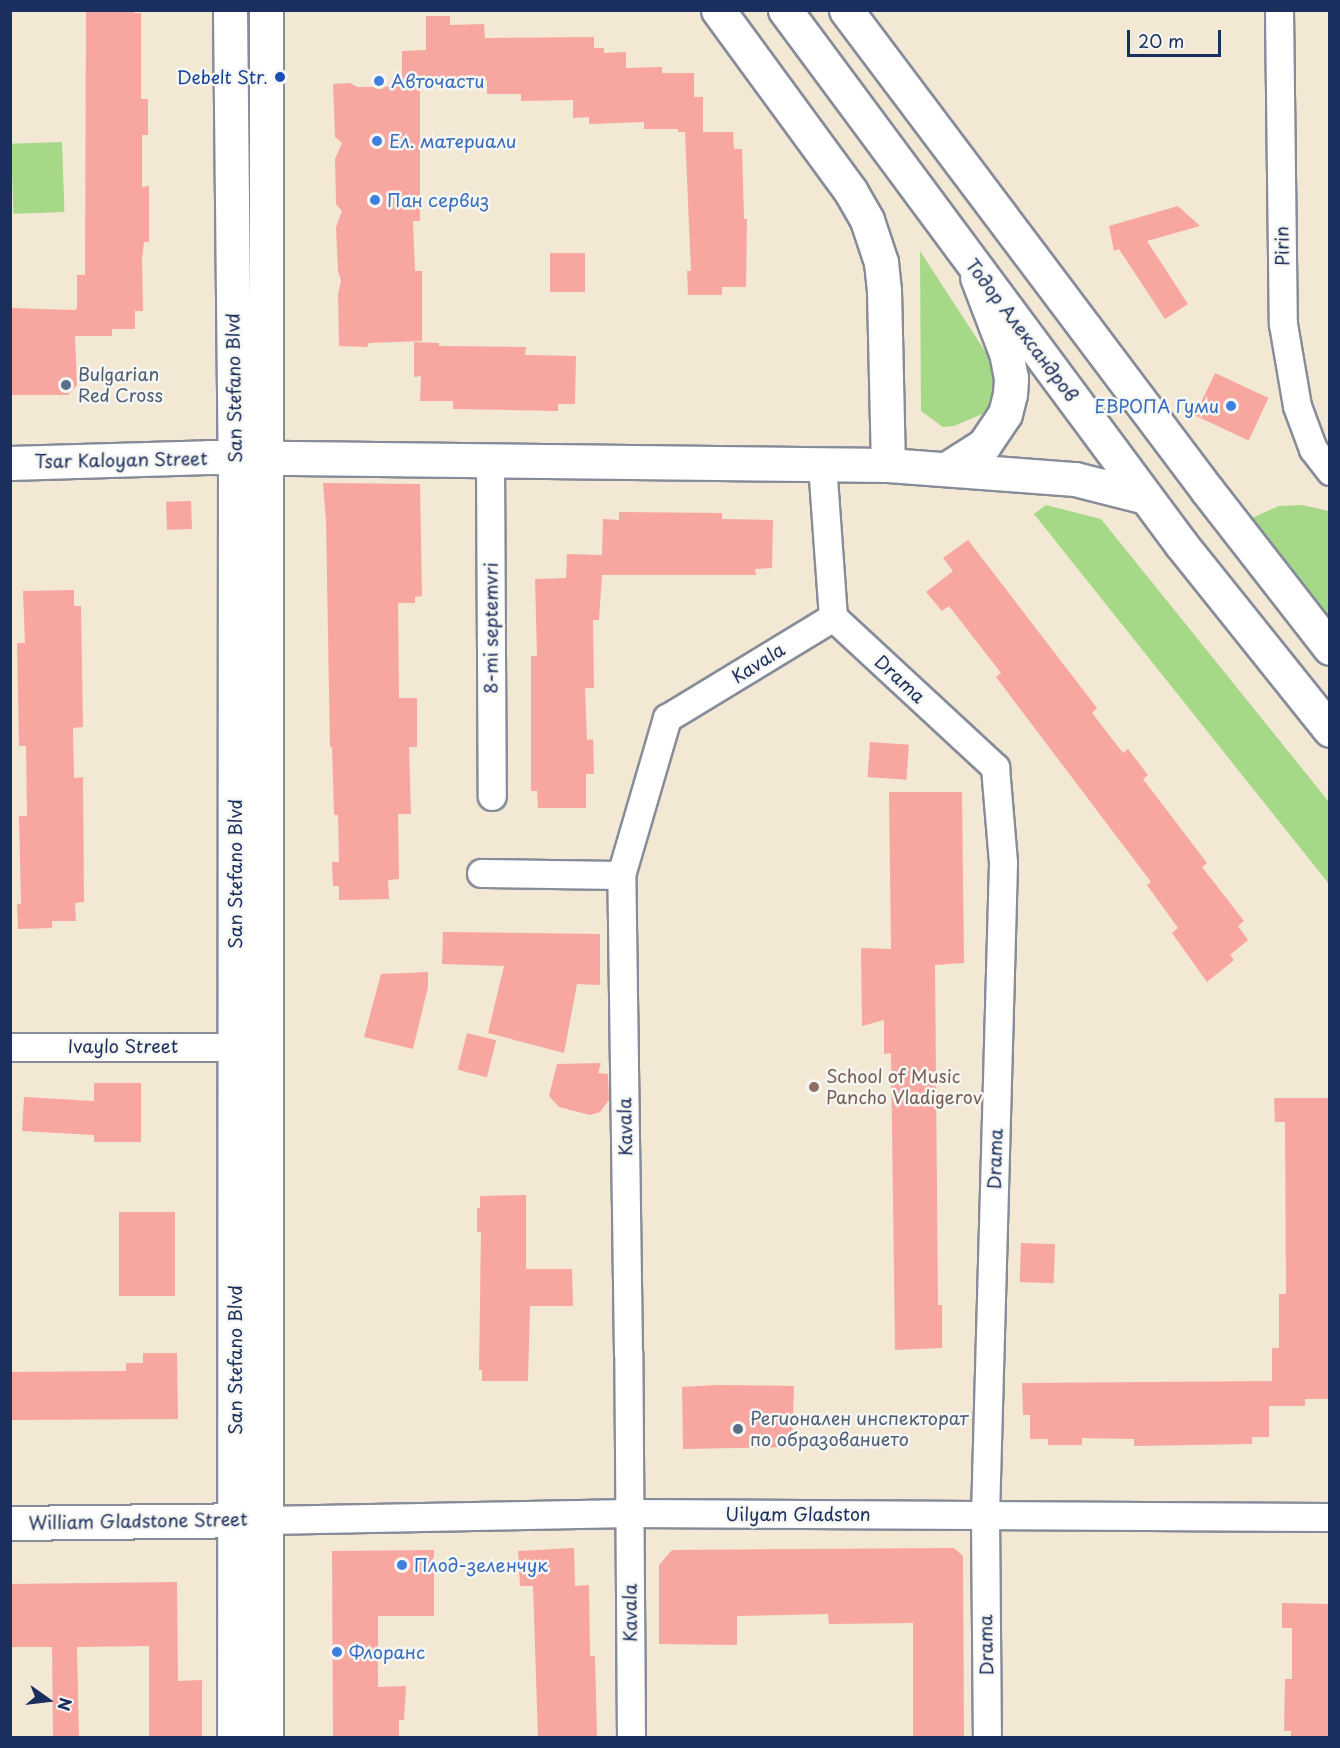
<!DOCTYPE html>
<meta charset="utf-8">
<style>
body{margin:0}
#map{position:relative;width:1340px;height:1748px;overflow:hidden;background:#f2e8d4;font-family:"Playpen Sans",sans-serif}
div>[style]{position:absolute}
.green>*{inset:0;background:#a5d887;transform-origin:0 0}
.building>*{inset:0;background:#f8a6a0;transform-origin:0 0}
.roads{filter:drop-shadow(2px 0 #868c99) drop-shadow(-2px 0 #868c99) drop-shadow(0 2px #868c99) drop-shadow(0 -2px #868c99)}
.street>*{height:27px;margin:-13.5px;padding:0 13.5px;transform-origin:13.5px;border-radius:13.5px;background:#fff}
.secondary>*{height:33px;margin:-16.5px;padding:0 16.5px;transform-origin:16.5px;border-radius:16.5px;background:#fff}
.primary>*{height:33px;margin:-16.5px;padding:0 16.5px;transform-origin:16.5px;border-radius:16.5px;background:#fff}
.dots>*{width:16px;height:16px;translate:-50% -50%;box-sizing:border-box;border:3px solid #f6f6f2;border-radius:50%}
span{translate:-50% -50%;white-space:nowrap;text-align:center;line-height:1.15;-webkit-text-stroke:5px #f6f6f2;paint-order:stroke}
.transit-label{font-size:18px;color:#164399}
.right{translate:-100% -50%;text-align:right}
.shop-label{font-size:18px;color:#366cbe}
.left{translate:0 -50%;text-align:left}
.street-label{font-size:18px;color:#1b2f5e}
.service-label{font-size:18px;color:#4e5e75}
.education-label{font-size:18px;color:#785e54}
.frame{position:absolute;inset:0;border:12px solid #1b2f5e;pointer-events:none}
.north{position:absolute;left:18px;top:1670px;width:60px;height:60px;-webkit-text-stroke:4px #f6f6f2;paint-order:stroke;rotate:104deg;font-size:16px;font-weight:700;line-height:24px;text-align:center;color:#1b2f5e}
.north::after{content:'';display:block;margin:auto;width:21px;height:27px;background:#1b2f5e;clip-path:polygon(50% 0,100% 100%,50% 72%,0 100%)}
.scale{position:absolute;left:1127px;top:30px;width:94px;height:27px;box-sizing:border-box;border:3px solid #1b2f5e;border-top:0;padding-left:8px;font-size:18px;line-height:21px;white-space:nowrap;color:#1b2f5e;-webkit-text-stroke:4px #f6f6f2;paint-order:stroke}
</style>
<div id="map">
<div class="green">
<i style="left:62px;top:142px;width:70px;height:51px;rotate:88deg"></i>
<i style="clip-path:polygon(920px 251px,994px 365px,1000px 385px,990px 406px,982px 414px,954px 426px,943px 427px,921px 411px)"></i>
<i style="clip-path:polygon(1046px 505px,1101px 519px,1329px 802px,1329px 884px,1034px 514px)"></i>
<i style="clip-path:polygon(1302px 505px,1329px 511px,1329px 619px,1252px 518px,1279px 506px)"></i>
</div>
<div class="building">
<i style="clip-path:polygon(86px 10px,134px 10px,134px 13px,141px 13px,141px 99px,148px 99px,148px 135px,142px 135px,142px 187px,149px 186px,149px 242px,144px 242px,142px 259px,143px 311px,135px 311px,135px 329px,112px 329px,112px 336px,75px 336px,77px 385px,68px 395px,10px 395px,10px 308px,75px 310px,77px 308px,77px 275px,85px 275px)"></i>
<i style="clip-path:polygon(426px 16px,450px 16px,450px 25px,484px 24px,485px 38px,594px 37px,594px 48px,604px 48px,604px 53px,626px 52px,626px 68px,662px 67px,662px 73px,694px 73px,694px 97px,703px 97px,703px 132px,733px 132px,734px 149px,742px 149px,744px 219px,747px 219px,746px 287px,722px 287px,722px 295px,688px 295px,687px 271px,691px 271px,685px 132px,678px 132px,678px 129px,644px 129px,644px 122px,589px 124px,589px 117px,573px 118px,573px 100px,521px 101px,521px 94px,487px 94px,487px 80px,434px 81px,434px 84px,402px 84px,402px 51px,426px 50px)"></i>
<i style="clip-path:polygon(350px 83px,357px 87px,420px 86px,420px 221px,413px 221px,415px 271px,422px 271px,422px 341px,369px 343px,367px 347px,339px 346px,338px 294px,341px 281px,338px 271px,336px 227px,342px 211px,336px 204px,335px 159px,342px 143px,335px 137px,333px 84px)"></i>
<i style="clip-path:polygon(1178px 206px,1200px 226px,1147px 241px,1188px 304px,1165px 319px,1119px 249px,1114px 251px,1109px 226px)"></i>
<i style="left:550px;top:253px;width:35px;height:39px"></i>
<i style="clip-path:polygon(414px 342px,439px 343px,439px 346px,526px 347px,525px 355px,576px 356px,575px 404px,558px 404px,558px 411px,453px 409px,453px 401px,420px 401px,421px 376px,414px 377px)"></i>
<i style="left:1215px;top:373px;width:59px;height:47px;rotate:25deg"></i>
<i style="clip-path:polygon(323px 483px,420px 484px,422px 596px,415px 597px,415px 603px,398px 603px,399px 698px,417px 698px,417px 747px,409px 747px,411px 814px,398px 814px,399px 879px,388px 880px,389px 899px,339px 900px,339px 886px,333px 886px,332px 862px,339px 862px,338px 815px,334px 815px,332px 747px,330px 747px,326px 521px)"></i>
<i style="left:191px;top:501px;width:28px;height:25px;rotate:88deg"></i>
<i style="clip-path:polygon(619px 512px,722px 513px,722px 519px,773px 520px,772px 568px,755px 569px,756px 575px,602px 575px,599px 620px,593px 620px,594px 688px,585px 688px,587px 740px,593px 739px,594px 774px,586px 774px,586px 808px,538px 808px,537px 791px,531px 791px,531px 656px,537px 656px,535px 579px,566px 578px,567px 554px,602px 555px,603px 519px,619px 520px)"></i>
<i style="clip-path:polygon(968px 540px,1097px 708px,1092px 713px,1123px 753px,1128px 749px,1148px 775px,1143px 779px,1207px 863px,1202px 867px,1244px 921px,1238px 926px,1248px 940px,1230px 955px,1234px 960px,1207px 982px,1172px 933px,1178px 928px,1147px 885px,1151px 882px,996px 677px,1001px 673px,949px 606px,942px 611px,926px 592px,953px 571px,943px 558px)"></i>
<i style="clip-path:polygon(74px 590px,74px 606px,81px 606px,83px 727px,73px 728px,74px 778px,83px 777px,84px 902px,75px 903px,76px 921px,52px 921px,52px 928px,18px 929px,17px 904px,21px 904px,19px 816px,27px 816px,26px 746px,19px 746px,17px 643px,25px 643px,23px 591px)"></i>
<i style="left:870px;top:742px;width:39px;height:35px;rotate:4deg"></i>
<i style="clip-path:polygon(889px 792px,962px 792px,964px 963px,935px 965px,938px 1305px,942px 1305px,942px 1348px,895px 1350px,891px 1053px,884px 1054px,884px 1020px,862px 1026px,861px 948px,891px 949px)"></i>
<i style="clip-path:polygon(443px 932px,600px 934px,600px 985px,577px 984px,564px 1053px,488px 1033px,504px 966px,442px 964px)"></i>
<i style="clip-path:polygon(428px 972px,428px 987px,413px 1049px,364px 1037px,381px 974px)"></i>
<i style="left:467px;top:1033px;width:30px;height:38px;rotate:14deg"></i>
<i style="clip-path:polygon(601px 1063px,598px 1073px,608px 1074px,609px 1100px,600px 1112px,590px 1115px,559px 1107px,549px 1096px,557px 1064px)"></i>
<i style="clip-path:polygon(94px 1083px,141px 1083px,141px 1142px,94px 1142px,94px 1135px,22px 1131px,24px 1097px,94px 1101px)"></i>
<i style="clip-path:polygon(1274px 1098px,1329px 1098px,1329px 1399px,1305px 1399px,1305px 1406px,1269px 1406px,1269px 1437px,1252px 1437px,1252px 1444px,1134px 1446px,1134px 1439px,1082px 1438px,1082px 1445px,1048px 1445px,1048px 1439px,1030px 1439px,1030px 1415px,1023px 1415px,1022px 1383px,1272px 1381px,1272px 1348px,1279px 1348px,1279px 1294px,1286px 1294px,1285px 1122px,1275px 1122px)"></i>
<i style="clip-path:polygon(526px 1195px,526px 1269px,572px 1269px,573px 1306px,530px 1306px,528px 1381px,482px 1381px,482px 1370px,479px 1370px,481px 1232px,477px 1232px,477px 1208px,480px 1208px,480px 1196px)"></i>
<i style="left:119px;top:1212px;width:56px;height:84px"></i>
<i style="left:1021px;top:1243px;width:34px;height:39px;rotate:2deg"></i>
<i style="clip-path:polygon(143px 1353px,177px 1353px,178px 1419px,10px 1420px,10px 1372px,126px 1371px,126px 1363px,143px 1363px)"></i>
<i style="clip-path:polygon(715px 1385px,794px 1386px,792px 1447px,683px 1449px,682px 1387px)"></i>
<i style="clip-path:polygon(574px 1548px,575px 1586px,589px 1585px,590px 1656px,595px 1656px,597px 1737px,538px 1737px,533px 1586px,520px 1586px,518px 1551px)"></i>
<i style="clip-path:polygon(954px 1548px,963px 1556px,964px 1737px,913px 1737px,913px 1623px,829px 1624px,828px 1614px,737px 1616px,737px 1645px,659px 1644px,659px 1565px,672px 1550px)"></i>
<i style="clip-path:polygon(434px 1550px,434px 1616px,378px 1616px,378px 1687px,406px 1686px,404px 1720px,399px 1720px,399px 1737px,333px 1737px,332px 1551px)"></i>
<i style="clip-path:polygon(177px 1582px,178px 1681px,202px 1680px,202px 1737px,149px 1737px,149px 1646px,77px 1647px,79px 1737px,53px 1737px,52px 1647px,10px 1647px,10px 1584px)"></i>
<i style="clip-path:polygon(1282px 1603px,1329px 1604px,1329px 1737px,1291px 1737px,1291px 1731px,1284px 1731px,1285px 1679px,1292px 1679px,1292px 1628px,1282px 1628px)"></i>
</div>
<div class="roads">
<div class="street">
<i style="left:1279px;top:10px;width:314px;rotate:89.3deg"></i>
<i style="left:1283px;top:324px;width:83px;rotate:80.3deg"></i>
<i style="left:1297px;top:406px;width:46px;rotate:69.6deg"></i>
<i style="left:1313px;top:449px;width:28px;rotate:52deg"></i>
<i style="left:490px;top:461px;width:335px;rotate:89.7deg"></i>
<i style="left:822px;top:464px;width:153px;rotate:85.9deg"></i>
<i style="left:833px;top:617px;width:221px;rotate:42.8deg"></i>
<i style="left:995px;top:767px;width:96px;rotate:85.2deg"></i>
<i style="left:1003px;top:863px;width:653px;rotate:91.58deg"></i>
<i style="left:985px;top:1516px;width:222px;rotate:89.5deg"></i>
<i style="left:481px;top:873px;width:140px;rotate:0.8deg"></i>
<i style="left:10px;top:1047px;width:225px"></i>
<i style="left:266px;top:1520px;width:364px;rotate:-1.1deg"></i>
<i style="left:630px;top:1513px;width:700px;rotate:0.33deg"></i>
<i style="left:631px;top:1738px;width:385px;rotate:-90.4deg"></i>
<i style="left:628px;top:1353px;width:478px;rotate:-90.8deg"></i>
<i style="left:621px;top:875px;width:164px;rotate:-73.7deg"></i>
<i style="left:667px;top:718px;width:194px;rotate:-31.3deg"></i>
</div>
<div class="secondary">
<i style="left:230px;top:10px;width:448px;rotate:89.4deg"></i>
<i style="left:235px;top:458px;width:1280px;rotate:90.04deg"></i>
<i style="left:718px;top:10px;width:225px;rotate:53.8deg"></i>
<i style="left:851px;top:192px;width:32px;rotate:60deg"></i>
<i style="left:867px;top:220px;width:44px;rotate:71.6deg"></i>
<i style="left:881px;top:262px;width:29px;rotate:84deg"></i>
<i style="left:884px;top:291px;width:174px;rotate:88.7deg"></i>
<i style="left:10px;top:463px;width:198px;rotate:-1.7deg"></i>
<i style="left:208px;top:457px;width:680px;rotate:0.67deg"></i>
<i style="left:888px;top:465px;width:188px;rotate:4.3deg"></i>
<i style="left:1075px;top:479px;width:73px;rotate:14.2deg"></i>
<i style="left:948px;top:468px;width:43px;rotate:-32.6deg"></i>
<i style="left:984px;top:445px;width:37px;rotate:-56deg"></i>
<i style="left:1005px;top:414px;width:21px;rotate:-76deg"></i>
<i style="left:1010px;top:394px;width:16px;rotate:-86deg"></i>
<i style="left:1011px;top:378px;width:25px;rotate:-101deg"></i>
<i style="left:1006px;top:353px;width:81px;rotate:-110.9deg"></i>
<i style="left:10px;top:1523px;width:245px;rotate:-0.7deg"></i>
<i style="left:266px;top:1738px;width:1728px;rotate:-90deg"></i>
</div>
<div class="primary">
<i style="left:785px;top:10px;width:665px;rotate:53.44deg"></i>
<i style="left:1181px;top:544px;width:238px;rotate:51.3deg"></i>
<i style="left:846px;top:10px;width:601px;rotate:53.05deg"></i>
<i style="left:1207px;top:490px;width:200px;rotate:52.1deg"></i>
</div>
</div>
<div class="dots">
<i style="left:280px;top:77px;background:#1a4fb4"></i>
<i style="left:379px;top:81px;background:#3f7fe0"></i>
<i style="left:377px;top:141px;background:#3f7fe0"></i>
<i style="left:375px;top:200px;background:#3f7fe0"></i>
<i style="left:66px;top:385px;background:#5c6f8a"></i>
<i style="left:1231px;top:406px;background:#3f7fe0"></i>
<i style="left:814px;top:1087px;background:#8d6e63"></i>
<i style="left:738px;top:1429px;background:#5c6f8a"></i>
<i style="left:402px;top:1565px;background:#3f7fe0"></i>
<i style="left:337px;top:1652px;background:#3f7fe0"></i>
</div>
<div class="transit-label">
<span class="right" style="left:268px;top:77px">Debelt Str.</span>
</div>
<div class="shop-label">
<span class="left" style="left:391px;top:81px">Авточасти</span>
<span class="left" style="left:389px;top:141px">Ел. материали</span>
<span class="left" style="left:387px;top:200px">Пан сервиз</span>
<span class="right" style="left:1219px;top:406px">ЕВРОПА Гуми</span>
<span class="left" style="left:414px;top:1565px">Плод-зеленчук</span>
<span class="left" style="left:349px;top:1652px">Флоранс</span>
</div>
<div class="street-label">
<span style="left:1282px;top:246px;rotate:-91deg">Pirin</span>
<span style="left:1022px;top:330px;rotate:53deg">Тодор Александров</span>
<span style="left:234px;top:388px;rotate:-91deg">San Stefano Blvd</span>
<span style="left:121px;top:460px;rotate:-1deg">Tsar Kaloyan Street</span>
<span style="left:491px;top:628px;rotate:-90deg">8-mi septemvri</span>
<span style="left:758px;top:663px;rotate:-32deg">Kavala</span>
<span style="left:900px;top:679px;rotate:43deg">Drama</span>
<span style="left:235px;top:874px;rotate:-90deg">San Stefano Blvd</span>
<span style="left:123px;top:1046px">Ivaylo Street</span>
<span style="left:625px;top:1127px;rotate:-91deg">Kavala</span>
<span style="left:995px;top:1159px;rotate:-88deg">Drama</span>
<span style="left:235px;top:1360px;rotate:-90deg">San Stefano Blvd</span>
<span style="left:798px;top:1514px">Uilyam Gladston</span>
<span style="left:138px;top:1521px;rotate:-1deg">William Gladstone Street</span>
<span style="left:630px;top:1613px;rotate:-90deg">Kavala</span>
<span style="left:986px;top:1645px;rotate:-91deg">Drama</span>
</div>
<div class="service-label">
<span class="left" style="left:78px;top:385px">Bulgarian<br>Red Cross</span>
<span class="left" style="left:750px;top:1429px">Регионален инспекторат<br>по образованието</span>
</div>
<div class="education-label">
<span class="left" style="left:826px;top:1087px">School of Music<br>Pancho Vladigerov</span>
</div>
<div class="frame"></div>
<div class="north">N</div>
<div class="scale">20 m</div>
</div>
